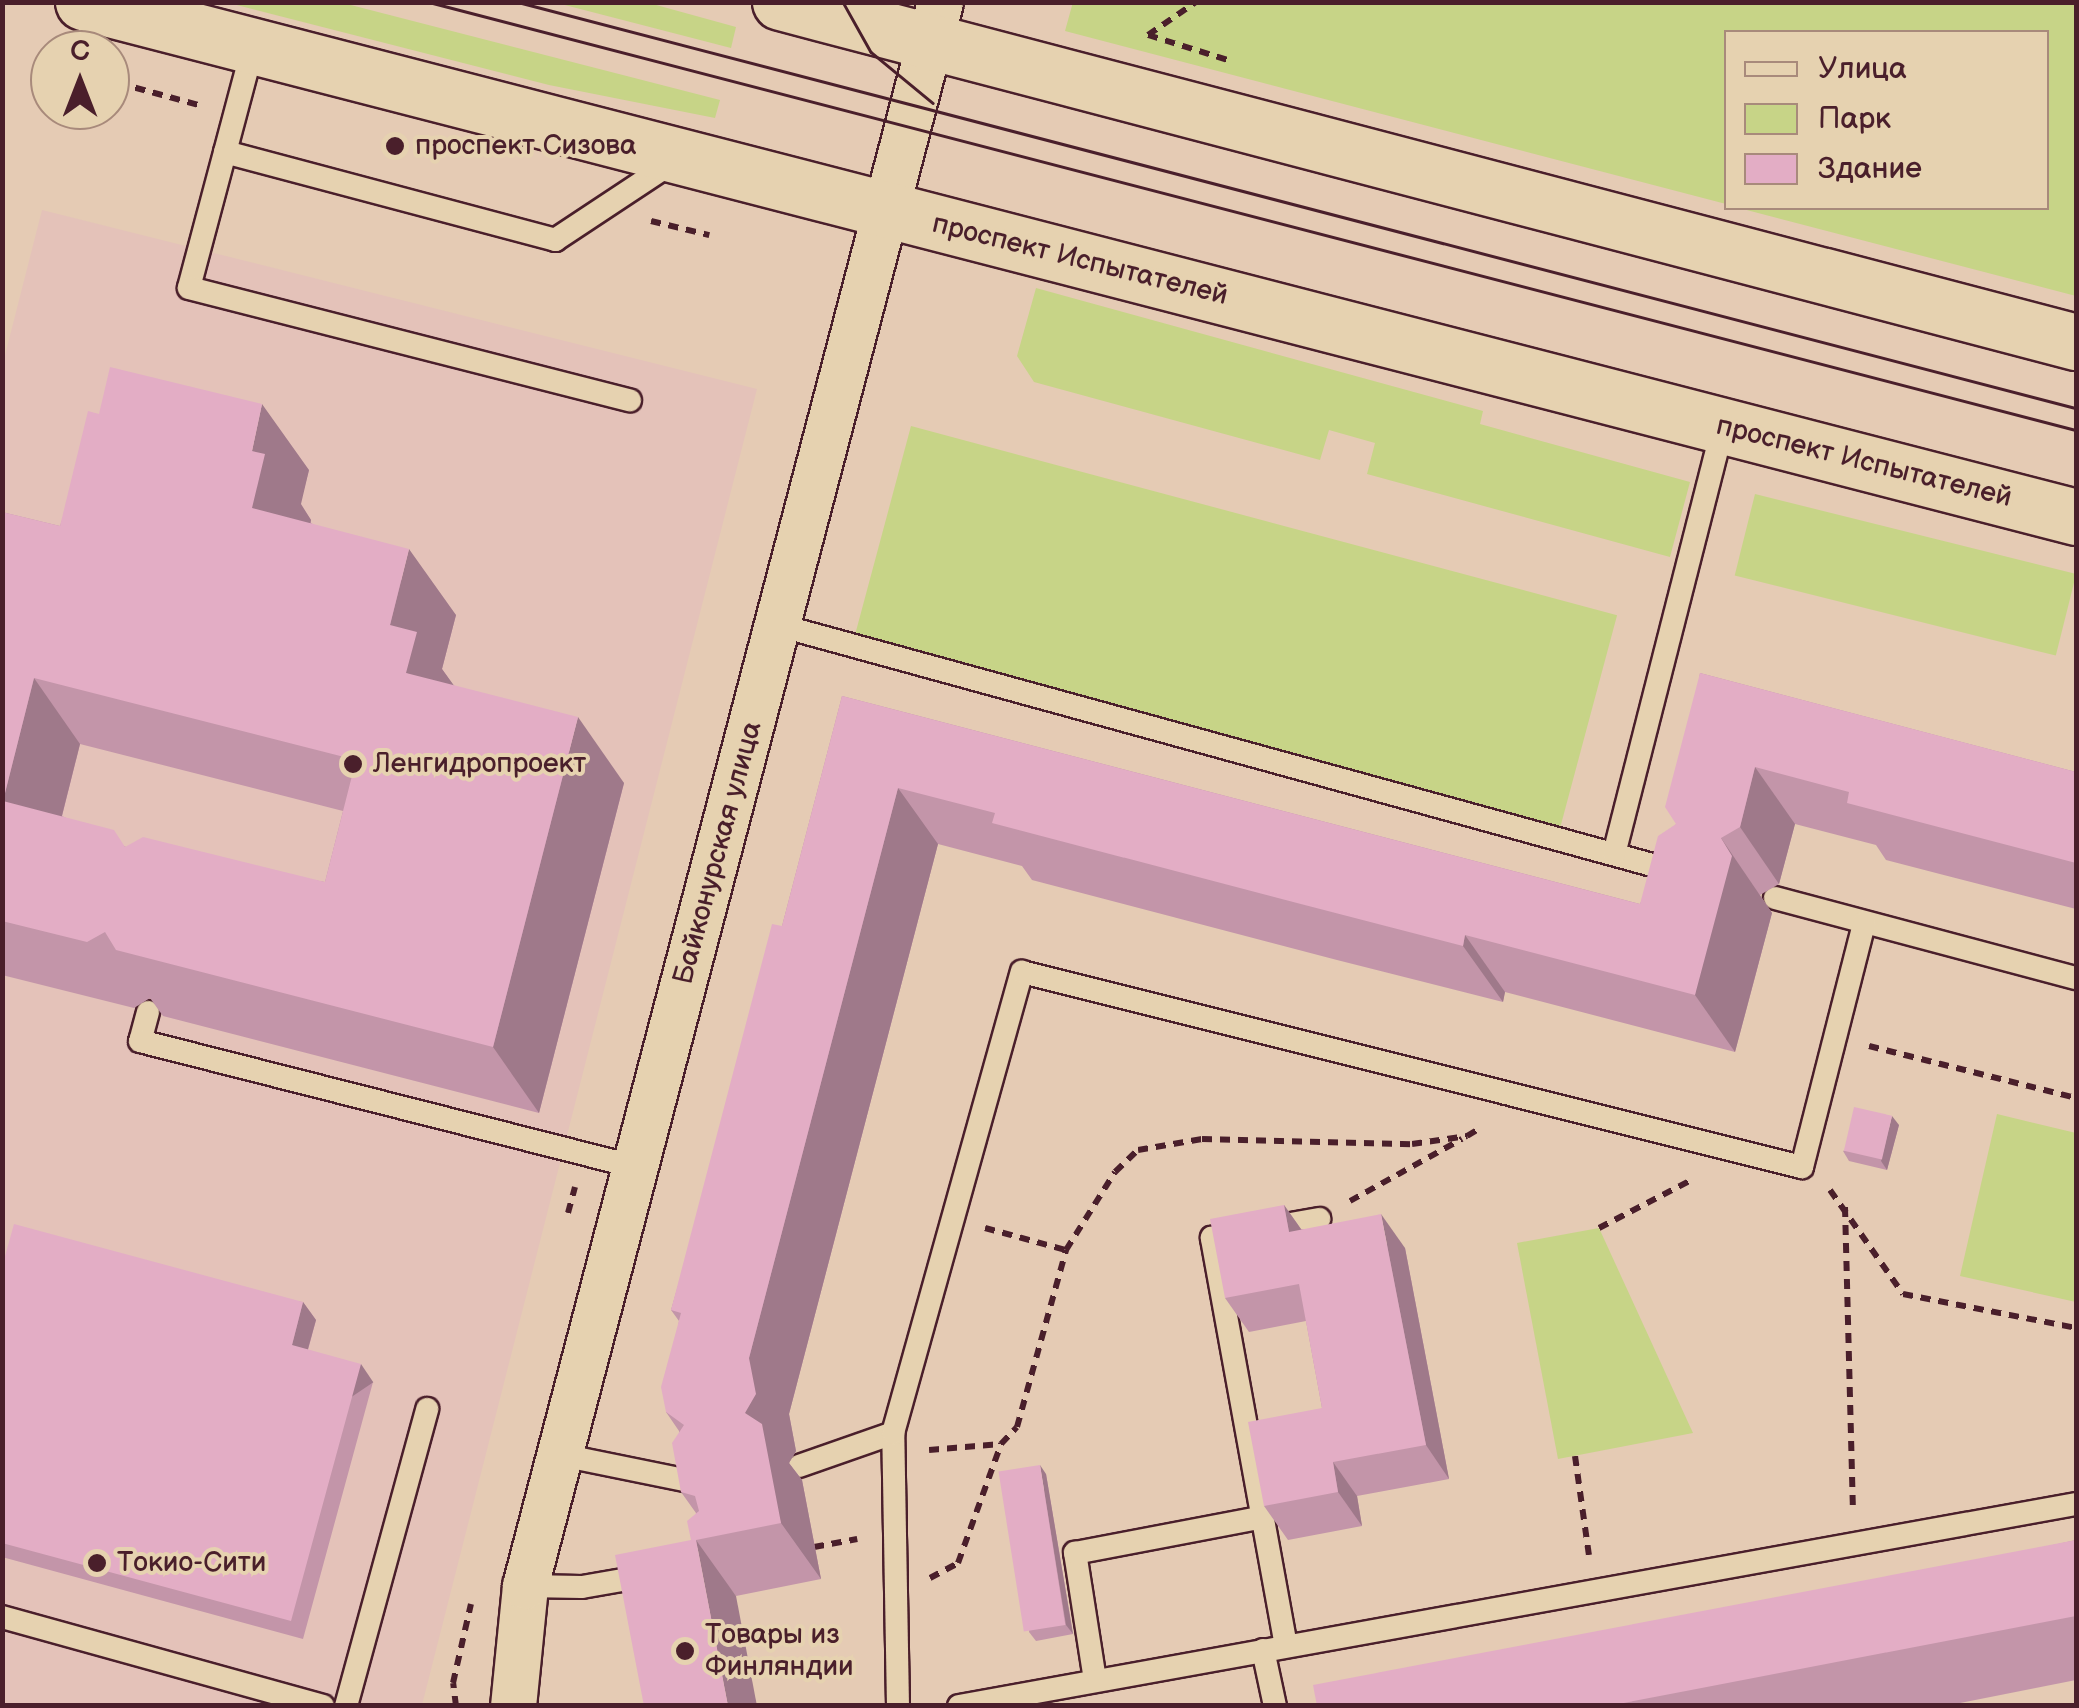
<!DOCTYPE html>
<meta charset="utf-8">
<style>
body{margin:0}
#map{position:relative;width:2079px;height:1708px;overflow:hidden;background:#e5cbb4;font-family:"Balsamiq Sans",sans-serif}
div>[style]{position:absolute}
.built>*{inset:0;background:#e4c2b9}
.green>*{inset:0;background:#c7d487;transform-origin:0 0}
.path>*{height:6px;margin-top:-3px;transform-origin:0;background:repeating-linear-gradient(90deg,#4a1f2b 0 10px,transparent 0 18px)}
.roads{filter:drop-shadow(2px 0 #4a1f2b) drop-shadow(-2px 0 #4a1f2b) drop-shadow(0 2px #4a1f2b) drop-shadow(0 -2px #4a1f2b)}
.lane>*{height:22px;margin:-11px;padding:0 11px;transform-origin:11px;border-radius:11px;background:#e6d2b0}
.street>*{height:45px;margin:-22.5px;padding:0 22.5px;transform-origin:22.5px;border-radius:22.5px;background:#e6d2b0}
.secondary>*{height:55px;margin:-27.5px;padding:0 27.5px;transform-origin:27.5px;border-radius:27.5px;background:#e6d2b0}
.tram>*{height:2.5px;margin:-1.25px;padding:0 1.25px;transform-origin:1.25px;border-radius:1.25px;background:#4a1f2b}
.wall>*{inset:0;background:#c395a9}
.shaded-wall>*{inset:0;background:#9f798a;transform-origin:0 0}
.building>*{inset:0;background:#e3adc5;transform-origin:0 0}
.dots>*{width:28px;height:28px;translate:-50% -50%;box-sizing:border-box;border:5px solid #e6d2b0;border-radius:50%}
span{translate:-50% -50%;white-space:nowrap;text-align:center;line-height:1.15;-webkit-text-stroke:8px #e6d2b0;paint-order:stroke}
.poi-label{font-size:28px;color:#4a1f2b}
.left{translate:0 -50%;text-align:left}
.street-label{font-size:28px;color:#4a1f2b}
.frame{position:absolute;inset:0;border:5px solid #4a1f2b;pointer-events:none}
.legend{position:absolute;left:1724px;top:30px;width:325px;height:180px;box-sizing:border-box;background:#e6d2b0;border:2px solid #a88a7b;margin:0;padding:12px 18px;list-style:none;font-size:30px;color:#4a1f2b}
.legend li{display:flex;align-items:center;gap:20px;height:50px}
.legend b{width:50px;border:2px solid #a88a7b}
.north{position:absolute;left:30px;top:30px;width:100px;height:100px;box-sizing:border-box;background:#e6d2b0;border:2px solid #a88a7b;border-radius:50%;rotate:0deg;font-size:28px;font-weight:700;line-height:40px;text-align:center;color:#4a1f2b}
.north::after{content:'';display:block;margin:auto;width:35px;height:45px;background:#4a1f2b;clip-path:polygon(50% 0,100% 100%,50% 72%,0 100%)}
</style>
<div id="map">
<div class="built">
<i style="clip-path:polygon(42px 210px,757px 389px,422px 1705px,3px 1706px,2px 367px)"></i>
</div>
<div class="green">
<i style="clip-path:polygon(1073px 2px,2076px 3px,2076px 296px,1739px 208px,2046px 208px,2046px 32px,1726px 32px,1726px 204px,1065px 31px)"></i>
<i style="clip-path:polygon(229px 3px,343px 3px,720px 100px,715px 118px,549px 85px)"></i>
<i style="clip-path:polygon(557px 3px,649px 3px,736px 27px,731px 48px)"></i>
<i style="clip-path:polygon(1036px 288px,1483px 411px,1480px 424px,1690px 482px,1670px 557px,1367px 474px,1375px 443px,1329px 430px,1320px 460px,1034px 382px,1017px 356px)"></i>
<i style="left:911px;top:426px;width:731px;height:219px;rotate:15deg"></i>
<i style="left:1755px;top:494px;width:331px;height:84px;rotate:14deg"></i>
<i style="clip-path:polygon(1997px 1114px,2076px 1133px,2076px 1302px,1960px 1276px)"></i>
<i style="clip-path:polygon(1599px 1228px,1693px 1433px,1558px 1459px,1517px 1243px)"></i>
</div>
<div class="path">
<i style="left:1148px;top:35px;width:84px;rotate:17.4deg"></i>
<i style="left:1148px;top:35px;width:58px;rotate:-34.5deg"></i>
<i style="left:118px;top:83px;width:84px;rotate:15.2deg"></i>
<i style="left:651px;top:221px;width:60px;rotate:13.6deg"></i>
<i style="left:1869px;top:1046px;width:213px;rotate:14.1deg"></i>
<i style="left:1830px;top:1190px;width:127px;rotate:54.9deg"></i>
<i style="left:1903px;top:1294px;width:176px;rotate:11.1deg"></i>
<i style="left:1350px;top:1201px;width:128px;rotate:-29deg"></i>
<i style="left:1845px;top:1207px;width:303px;rotate:88.5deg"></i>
<i style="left:568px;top:1213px;width:27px;rotate:-75deg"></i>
<i style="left:985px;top:1228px;width:84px;rotate:15.2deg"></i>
<i style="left:1599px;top:1228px;width:106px;rotate:-27.5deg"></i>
<i style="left:929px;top:1450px;width:72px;rotate:-4.8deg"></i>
<i style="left:1001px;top:1444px;width:23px;rotate:-47deg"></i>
<i style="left:1017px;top:1427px;width:184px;rotate:-74.5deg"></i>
<i style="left:1066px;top:1250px;width:92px;rotate:-57.9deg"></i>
<i style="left:1115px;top:1172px;width:32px;rotate:-44deg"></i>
<i style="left:1138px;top:1150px;width:65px;rotate:-9.8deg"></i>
<i style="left:1202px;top:1139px;width:210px;rotate:1.4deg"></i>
<i style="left:1412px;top:1144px;width:56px;rotate:-8.3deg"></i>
<i style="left:1467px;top:1136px;width:17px;rotate:-31deg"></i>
<i style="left:1575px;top:1456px;width:100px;rotate:82deg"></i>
<i style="left:814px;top:1547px;width:44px;rotate:-10.5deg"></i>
<i style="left:930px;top:1578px;width:32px;rotate:-28deg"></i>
<i style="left:958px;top:1563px;width:127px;rotate:-70.1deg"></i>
<i style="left:456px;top:1706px;width:23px;rotate:-97deg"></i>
<i style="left:453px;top:1683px;width:81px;rotate:-77.2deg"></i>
</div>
<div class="roads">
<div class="lane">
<i style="left:253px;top:47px;width:249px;rotate:104.9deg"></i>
<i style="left:189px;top:288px;width:455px;rotate:14.3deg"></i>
<i style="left:225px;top:152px;width:342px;rotate:14.9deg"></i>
<i style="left:555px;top:240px;width:145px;rotate:-33.5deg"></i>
<i style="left:778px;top:625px;width:933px;rotate:15.35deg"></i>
<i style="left:1614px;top:854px;width:441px;rotate:-75.7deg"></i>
<i style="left:1775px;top:898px;width:311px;rotate:14.9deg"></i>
<i style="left:148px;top:1012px;width:30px;rotate:105deg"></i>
<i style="left:140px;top:1041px;width:512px;rotate:14.25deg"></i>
<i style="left:561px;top:1455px;width:151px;rotate:11.5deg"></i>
<i style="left:799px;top:1466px;width:100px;rotate:-19.3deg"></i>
<i style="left:525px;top:1586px;width:57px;rotate:1deg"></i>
<i style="left:582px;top:1587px;width:70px;rotate:-9.9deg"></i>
<i style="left:2px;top:1617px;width:333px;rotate:15.5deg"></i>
<i style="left:1286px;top:1646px;width:415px;rotate:-100.3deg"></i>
<i style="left:1212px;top:1238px;width:109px;rotate:-10.1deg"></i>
<i style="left:1263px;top:1650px;width:57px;rotate:77.9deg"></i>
<i style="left:1095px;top:1680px;width:129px;rotate:-98.9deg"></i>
<i style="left:1075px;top:1553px;width:191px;rotate:-10.8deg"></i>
<i style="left:346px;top:1706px;width:308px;rotate:-74.7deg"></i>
<i style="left:898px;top:1706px;width:273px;rotate:-91deg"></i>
<i style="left:893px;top:1433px;width:479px;rotate:-74.4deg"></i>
<i style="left:1022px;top:972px;width:804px;rotate:14.04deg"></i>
<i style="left:1802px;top:1167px;width:252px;rotate:-75.7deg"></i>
<i style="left:959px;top:1706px;width:1135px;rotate:-10.25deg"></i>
</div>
<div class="street">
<i style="left:513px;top:1706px;width:121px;rotate:-84.3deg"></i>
<i style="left:525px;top:1586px;width:1637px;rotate:-75.32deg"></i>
</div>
<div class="secondary">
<i style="left:83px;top:2px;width:2058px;rotate:14.49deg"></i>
<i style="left:780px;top:2px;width:1340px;rotate:14.7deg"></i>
</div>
</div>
<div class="tram">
<i style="left:429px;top:2px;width:1702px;rotate:14.57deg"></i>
<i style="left:518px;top:2px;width:1610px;rotate:14.61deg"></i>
<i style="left:843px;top:2px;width:57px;rotate:60.8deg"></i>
<i style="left:871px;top:52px;width:80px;rotate:39.4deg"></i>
</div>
<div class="wall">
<i style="clip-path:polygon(evenodd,99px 414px,309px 470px,300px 504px,311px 520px,311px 523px,456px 615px,442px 669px,453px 685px,624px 783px,539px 1113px,163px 1016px,150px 998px,134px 1008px,2px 975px,2px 512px,60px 526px,99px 414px,80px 744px,343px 811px,325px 882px,126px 847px,62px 816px,80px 744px)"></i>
<i style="clip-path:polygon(1700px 673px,2076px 772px,2076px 909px,1886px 860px,1876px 845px,1795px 824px,1779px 884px,1760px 895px,1772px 913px,1735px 1052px,1505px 992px,1503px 1002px,1337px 960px,1032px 880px,1022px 866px,938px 844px,789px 1414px,796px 1451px,789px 1463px,802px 1480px,821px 1579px,736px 1596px,691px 1540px,696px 1513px,681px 1492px,679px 1431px,666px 1412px,679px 1321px,671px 1310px,782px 926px,842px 696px,1640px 904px,1676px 824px)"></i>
<i style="clip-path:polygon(1899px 1125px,1887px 1170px,1849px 1161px,1843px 1151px)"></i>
<i style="clip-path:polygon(1284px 1205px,1301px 1229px,1405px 1248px,1449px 1479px,1357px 1496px,1362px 1526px,1288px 1540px,1264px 1506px,1322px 1408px,1306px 1321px,1249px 1332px,1225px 1298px)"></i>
<i style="clip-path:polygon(2px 1267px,303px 1302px,316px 1320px,308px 1350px,373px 1382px,303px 1639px,2px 1557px)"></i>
<i style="clip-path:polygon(1046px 1474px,1073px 1634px,1036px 1641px,1029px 1632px)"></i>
<i style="clip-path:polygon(2076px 1540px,2076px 1680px,1945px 1706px,1317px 1706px)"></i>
</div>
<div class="shaded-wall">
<i style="clip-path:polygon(262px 404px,309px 470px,301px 504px,311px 520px,298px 574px,252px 508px,252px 451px)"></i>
<i style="clip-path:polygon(409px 549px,456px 615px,442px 669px,463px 698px,406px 673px,390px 625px)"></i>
<i style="clip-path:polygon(34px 678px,80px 744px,49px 867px,3px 801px)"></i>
<i style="clip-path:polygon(578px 717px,624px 783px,539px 1113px,493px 1047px)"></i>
<i style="clip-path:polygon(1755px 767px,1795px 824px,1779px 884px,1740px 827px)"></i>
<i style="clip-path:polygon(898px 788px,938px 844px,789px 1414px,796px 1451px,789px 1463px,802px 1480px,821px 1579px,781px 1523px,745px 1413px,749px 1358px)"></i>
<i style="clip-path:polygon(1721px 838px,1772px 913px,1735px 1052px,1695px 995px)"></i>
<i style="clip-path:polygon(1465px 935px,1505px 992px,1503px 1002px,1463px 946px)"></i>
<i style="clip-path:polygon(1892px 1116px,1899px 1125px,1887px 1170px,1881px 1161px)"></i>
<i style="clip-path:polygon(1284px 1205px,1308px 1239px,1289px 1232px)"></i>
<i style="clip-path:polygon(1381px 1214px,1405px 1248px,1449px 1479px,1426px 1445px)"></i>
<i style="clip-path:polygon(303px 1302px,316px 1320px,304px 1363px,292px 1345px)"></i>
<i style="left:361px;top:1364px;width:22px;height:266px;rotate:56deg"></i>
<i style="clip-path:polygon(1333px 1462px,1357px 1496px,1362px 1526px,1338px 1492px)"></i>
<i style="clip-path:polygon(1040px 1465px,1046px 1474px,1073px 1634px,1066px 1625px)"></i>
<i style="clip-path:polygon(696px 1540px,736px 1596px,757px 1706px,728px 1706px)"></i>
</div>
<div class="building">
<i style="clip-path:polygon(evenodd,110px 367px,262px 404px,252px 451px,265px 454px,252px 508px,409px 549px,390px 625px,417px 632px,406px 673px,578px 717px,493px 1047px,116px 950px,105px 932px,87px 942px,2px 921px,2px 512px,60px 526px,88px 411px,99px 414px,110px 367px,34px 678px,356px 760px,325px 882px,143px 837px,125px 847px,114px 830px,3px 801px,34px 678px)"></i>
<i style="clip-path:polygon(1700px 673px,2076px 772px,2076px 863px,1847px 803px,1849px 792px,1755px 767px,1740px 827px,1721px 838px,1732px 856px,1695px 995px,1465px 935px,1463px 946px,1297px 903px,992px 823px,995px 813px,898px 788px,749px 1358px,756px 1394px,745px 1413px,762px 1424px,781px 1523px,696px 1540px,728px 1706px,644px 1706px,615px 1555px,691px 1540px,687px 1521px,699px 1511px,695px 1496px,681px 1492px,672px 1443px,684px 1425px,666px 1412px,661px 1387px,681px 1313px,671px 1310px,772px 924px,782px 926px,842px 696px,1640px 904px,1658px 836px,1676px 824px,1665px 807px)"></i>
<i style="left:1854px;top:1107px;width:39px;height:45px;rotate:13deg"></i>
<i style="clip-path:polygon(1284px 1205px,1289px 1232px,1381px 1214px,1426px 1445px,1333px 1462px,1338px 1492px,1264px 1506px,1248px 1422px,1322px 1408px,1299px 1284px,1225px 1298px,1210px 1219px)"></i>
<i style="clip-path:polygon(14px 1224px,303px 1302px,292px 1345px,361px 1364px,291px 1621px,2px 1543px,2px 1267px)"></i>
<i style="left:1040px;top:1465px;width:162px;height:42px;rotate:81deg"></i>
<i style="clip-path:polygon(2076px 1540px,2076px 1616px,1608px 1706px,1317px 1706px,1313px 1685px)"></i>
</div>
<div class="dots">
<i style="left:395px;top:146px;background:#4a1f2b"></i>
<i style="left:353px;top:764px;background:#4a1f2b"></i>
<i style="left:97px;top:1563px;background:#4a1f2b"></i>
<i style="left:685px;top:1651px;background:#4a1f2b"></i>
</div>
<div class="poi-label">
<span class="left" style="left:415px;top:146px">проспект Сизова</span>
<span class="left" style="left:373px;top:764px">Ленгидропроект</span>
<span class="left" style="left:117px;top:1563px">Токио-Сити</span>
<span class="left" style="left:705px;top:1651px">Товары из<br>Финляндии</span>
</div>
<div class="street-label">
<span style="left:1080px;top:260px;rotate:14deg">проспект Испытателей</span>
<span style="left:1864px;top:462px;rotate:14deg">проспект Испытателей</span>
<span style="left:718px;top:853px;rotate:-75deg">Байконурская улица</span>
</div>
<div class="frame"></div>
<ul class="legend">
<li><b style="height:12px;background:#e6d2b0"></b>Улица</li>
<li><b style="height:28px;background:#c7d487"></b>Парк</li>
<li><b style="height:28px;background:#e3adc5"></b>Здание</li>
</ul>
<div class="north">С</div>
</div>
